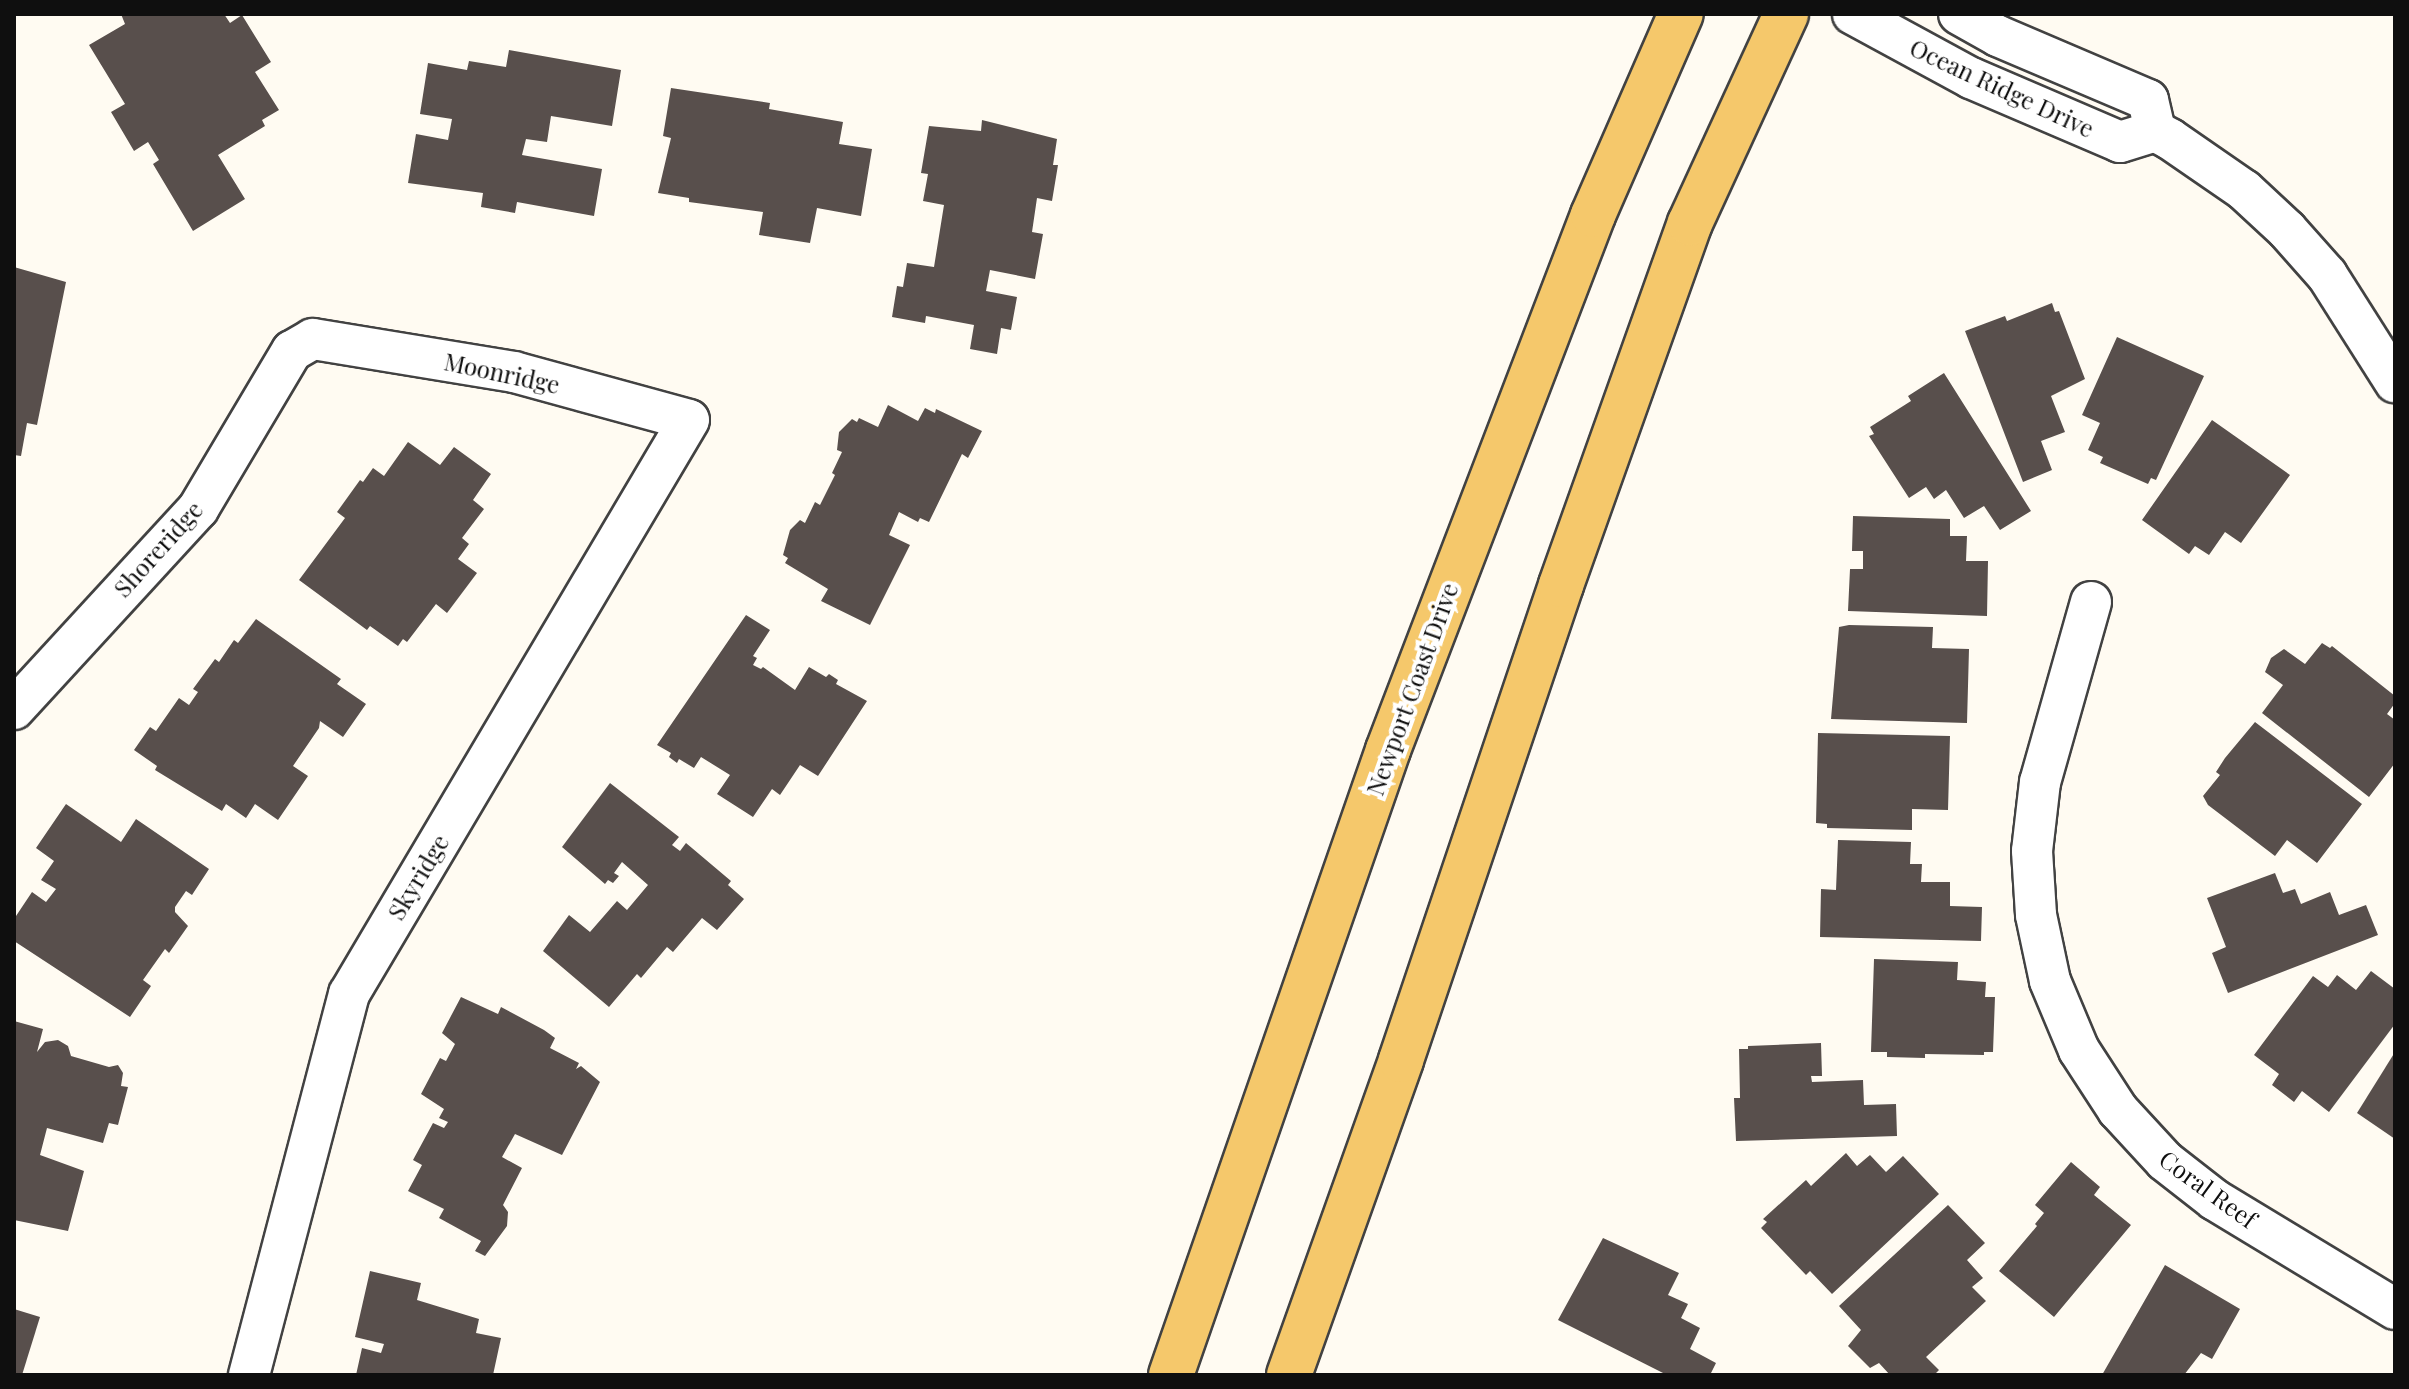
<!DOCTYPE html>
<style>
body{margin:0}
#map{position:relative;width:2409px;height:1389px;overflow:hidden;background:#fffbf2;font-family:"Playfair Display",serif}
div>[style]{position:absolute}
.building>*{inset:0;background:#584f4c}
.roads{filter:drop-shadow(2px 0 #424242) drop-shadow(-2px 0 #424242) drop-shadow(0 2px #424242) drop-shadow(0 -2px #424242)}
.minor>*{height:40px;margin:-20px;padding:0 20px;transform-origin:20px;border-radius:20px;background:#fff}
.primary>*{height:44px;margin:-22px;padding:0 22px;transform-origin:22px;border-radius:22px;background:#f5c86b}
span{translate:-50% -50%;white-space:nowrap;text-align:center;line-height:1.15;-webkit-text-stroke:8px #fff;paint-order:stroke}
.street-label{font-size:24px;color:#0f0f0f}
.frame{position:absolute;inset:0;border:16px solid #0f0f0f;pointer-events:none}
</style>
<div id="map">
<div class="building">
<i style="clip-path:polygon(121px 14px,224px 14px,230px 23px,242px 15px,271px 62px,255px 72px,279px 110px,262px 120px,265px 126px,218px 155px,245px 199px,193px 231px,153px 164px,159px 160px,148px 142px,134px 151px,111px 112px,125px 104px,89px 45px,125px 24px)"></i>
<i style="clip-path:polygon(509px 50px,621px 70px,612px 126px,551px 116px,547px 142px,526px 139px,522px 155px,602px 169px,594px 216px,517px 202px,515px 213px,481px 207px,483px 193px,408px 183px,416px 134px,448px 140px,452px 119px,420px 114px,428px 63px,467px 70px,469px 61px,506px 67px)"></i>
<i style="clip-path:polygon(671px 88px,770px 103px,769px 109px,843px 122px,839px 144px,872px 149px,861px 216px,817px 208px,810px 243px,759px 235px,763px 212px,689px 202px,689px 198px,658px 193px,671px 138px,663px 136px)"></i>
<i style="clip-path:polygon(982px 120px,1057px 139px,1053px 165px,1058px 165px,1052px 201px,1037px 198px,1032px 232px,1043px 234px,1035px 279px,990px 270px,986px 291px,1017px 297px,1011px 330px,1001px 328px,997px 354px,970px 349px,974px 325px,926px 316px,925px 323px,892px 317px,897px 286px,903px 287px,907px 263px,934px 267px,944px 205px,923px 201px,928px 174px,921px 173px,929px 126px,981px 131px)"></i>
<i style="clip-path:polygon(14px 267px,66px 282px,37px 425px,27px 423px,21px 456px,14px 455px)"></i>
<i style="clip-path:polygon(2052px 303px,2055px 312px,2059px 311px,2085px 379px,2051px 396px,2065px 432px,2041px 441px,2052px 470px,2023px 482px,1965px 331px,2005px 316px,2007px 321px)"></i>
<i style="clip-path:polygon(2117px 337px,2204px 376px,2156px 480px,2151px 478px,2148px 484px,2100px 463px,2103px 457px,2088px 450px,2100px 423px,2082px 415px)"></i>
<i style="clip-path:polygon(1944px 373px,2031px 511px,2000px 530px,1984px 506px,1964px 518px,1946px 490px,1934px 499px,1926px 487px,1909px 498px,1869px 436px,1874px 434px,1870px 427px,1911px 401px,1908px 396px)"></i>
<i style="clip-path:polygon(888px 405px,918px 421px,925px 408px,935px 413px,936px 409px,982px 431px,968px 458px,962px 454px,929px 522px,920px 518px,918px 522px,899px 512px,889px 535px,910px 545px,870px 625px,821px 601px,828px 589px,785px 563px,788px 558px,783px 555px,790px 530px,800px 520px,805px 523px,815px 502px,820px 505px,835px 475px,832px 473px,842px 452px,837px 450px,839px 432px,852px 419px,857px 422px,859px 418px,878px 427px)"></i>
<i style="clip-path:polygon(2212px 420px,2290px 475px,2241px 543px,2225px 532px,2209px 555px,2195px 546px,2189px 554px,2142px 520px)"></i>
<i style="clip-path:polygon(408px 442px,440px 465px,454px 447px,491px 474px,473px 500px,484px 509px,462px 538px,469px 544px,458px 559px,477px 573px,447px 613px,436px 604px,407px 642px,403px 639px,398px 646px,370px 626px,367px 630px,299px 580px,345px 518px,337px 512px,360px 480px,363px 482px,373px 468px,384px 476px)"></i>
<i style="clip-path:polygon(1853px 516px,1950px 519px,1950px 536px,1967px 536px,1966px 561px,1988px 561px,1987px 616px,1848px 611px,1850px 569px,1863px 569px,1863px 551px,1852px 551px)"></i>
<i style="clip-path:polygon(746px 615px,770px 630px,753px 656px,757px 658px,753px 665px,761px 669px,763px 667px,795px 690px,809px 667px,826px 677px,829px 674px,838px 680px,836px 684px,867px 701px,818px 776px,800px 765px,780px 795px,772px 789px,753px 817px,717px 794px,730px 775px,701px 757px,694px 768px,679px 759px,677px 763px,669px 757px,671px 753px,657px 745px)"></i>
<i style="clip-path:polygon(256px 619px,341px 679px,337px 684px,366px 704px,343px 737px,320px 721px,319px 728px,293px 766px,308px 776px,278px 820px,255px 804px,246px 818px,226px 804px,222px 811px,155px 770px,157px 766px,134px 750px,150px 727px,156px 731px,179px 698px,189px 705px,198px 692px,193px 689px,215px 659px,219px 662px,234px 640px,238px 643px)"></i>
<i style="clip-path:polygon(1849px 625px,1933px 627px,1932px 648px,1969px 649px,1967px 723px,1831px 719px,1839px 627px)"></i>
<i style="clip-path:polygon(2322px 643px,2330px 648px,2332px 646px,2395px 696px,2395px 703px,2387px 714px,2395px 720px,2395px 763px,2369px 797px,2262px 713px,2283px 685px,2265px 672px,2271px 658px,2284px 649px,2305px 664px)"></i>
<i style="clip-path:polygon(2255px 722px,2362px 804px,2317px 863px,2287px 840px,2275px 856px,2208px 805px,2203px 796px,2220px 775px,2216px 772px,2225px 758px)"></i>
<i style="clip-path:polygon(1818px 733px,1950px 736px,1948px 810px,1912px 809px,1912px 830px,1827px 828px,1827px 824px,1816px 823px)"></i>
<i style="clip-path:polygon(610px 783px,679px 837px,672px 845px,680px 851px,686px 843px,731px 881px,728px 885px,744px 899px,717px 930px,702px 918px,673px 952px,667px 947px,641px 978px,637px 974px,609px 1007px,543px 951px,569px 915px,590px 932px,617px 901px,627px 910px,648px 885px,622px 862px,614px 873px,619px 876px,613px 883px,608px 880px,605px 884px,562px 847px)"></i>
<i style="clip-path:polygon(66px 804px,121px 842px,136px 819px,209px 869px,192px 895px,186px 891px,175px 907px,175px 912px,188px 926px,169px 953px,165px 949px,143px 980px,151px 986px,130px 1017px,14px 941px,14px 919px,32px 892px,46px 902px,56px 889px,41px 880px,54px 861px,36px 848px)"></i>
<i style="clip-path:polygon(1838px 840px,1911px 842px,1910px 864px,1922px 864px,1921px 882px,1950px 882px,1950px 906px,1982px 907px,1981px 941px,1820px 937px,1821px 889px,1836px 890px)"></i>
<i style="clip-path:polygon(2275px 873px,2283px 893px,2295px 889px,2301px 904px,2330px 892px,2339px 915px,2366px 905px,2378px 935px,2228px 993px,2212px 953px,2226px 947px,2207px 898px)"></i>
<i style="clip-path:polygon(1874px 959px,1958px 962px,1957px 980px,1986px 982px,1985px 997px,1995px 997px,1993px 1052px,1984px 1052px,1984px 1055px,1925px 1054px,1925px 1058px,1887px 1057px,1887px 1052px,1871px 1052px)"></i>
<i style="clip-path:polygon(2371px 971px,2395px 989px,2395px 1024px,2329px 1112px,2302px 1091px,2294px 1102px,2272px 1085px,2279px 1074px,2254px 1055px,2313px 976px,2328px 987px,2337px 975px,2356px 990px)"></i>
<i style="clip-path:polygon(461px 997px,498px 1014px,501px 1007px,544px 1030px,555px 1038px,550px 1048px,579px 1063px,576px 1069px,581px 1066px,600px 1082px,562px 1155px,515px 1134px,502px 1157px,522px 1168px,503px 1205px,508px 1212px,507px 1226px,485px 1256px,475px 1251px,481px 1241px,439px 1218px,444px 1209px,408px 1191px,422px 1165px,413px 1160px,433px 1123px,444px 1128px,448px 1122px,439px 1118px,444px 1109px,421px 1094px,440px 1058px,446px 1061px,455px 1044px,442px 1033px)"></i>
<i style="clip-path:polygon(14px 1021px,43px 1029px,37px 1052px,45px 1042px,58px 1040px,68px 1046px,71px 1056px,109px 1067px,118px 1065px,123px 1073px,121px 1086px,128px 1087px,118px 1125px,109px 1123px,103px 1143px,47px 1128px,40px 1155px,84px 1171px,68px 1231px,14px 1220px)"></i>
<i style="clip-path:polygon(1821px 1043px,1822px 1076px,1811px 1076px,1812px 1082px,1863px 1080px,1864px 1105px,1896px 1104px,1897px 1136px,1736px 1141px,1734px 1098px,1740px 1098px,1739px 1049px,1748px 1049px,1748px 1046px)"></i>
<i style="clip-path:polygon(2395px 1052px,2395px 1139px,2357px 1113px)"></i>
<i style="clip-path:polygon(1846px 1153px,1857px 1166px,1870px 1155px,1886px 1172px,1903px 1156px,1939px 1194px,1832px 1294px,1810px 1271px,1806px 1275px,1761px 1228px,1767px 1222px,1763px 1219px,1806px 1180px,1811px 1186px)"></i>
<i style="clip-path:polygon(2071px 1162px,2100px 1187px,2094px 1195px,2131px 1225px,2054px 1317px,1999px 1271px,2037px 1226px,2035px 1224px,2044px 1213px,2035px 1205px)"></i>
<i style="clip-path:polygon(1948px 1205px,1985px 1243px,1967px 1260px,1983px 1278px,1972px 1287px,1986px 1301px,1926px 1357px,1939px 1370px,1934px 1375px,1890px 1375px,1879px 1363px,1870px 1368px,1848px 1346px,1861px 1330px,1839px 1306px)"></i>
<i style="clip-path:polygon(1603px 1238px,1679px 1273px,1668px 1295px,1688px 1304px,1681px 1318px,1700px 1328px,1690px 1349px,1716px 1363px,1710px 1375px,1667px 1375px,1558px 1320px)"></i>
<i style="clip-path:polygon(2165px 1265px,2240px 1309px,2212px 1359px,2201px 1353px,2184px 1375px,2102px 1375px)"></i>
<i style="clip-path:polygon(370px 1271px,421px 1283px,417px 1300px,479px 1319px,476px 1333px,501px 1338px,493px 1375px,356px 1375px,362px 1348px,381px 1353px,384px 1344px,355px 1337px)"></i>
<i style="clip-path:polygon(14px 1309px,40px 1317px,22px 1375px,14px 1375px)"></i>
</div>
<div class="roads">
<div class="minor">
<i style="left:1853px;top:14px;width:134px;rotate:28.5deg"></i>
<i style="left:1971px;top:78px;width:162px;rotate:23.2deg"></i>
<i style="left:2120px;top:142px;width:37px;rotate:-17deg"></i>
<i style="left:2155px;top:131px;width:17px;rotate:28deg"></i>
<i style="left:2170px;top:139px;width:90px;rotate:34.6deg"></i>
<i style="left:2244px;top:190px;width:59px;rotate:42.9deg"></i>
<i style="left:2287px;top:230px;width:60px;rotate:48.4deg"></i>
<i style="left:2327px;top:275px;width:127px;rotate:57.6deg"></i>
<i style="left:1959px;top:14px;width:45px;rotate:29.4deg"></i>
<i style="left:1998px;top:36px;width:163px;rotate:23.1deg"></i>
<i style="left:2148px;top:100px;width:32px;rotate:77deg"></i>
<i style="left:2091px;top:602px;width:187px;rotate:105.8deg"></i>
<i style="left:2040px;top:782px;width:69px;rotate:96.6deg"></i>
<i style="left:2032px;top:851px;width:64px;rotate:86.4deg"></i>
<i style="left:2036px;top:915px;width:67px;rotate:78deg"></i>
<i style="left:2050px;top:981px;width:75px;rotate:67.2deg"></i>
<i style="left:2079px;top:1050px;width:72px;rotate:57deg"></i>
<i style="left:2118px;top:1110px;width:69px;rotate:47.3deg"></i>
<i style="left:2165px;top:1161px;width:63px;rotate:38deg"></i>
<i style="left:2215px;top:1200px;width:210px;rotate:31.2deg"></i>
<i style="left:14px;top:709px;width:272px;rotate:-47.4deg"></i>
<i style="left:198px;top:509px;width:184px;rotate:-59.3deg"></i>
<i style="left:292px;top:351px;width:24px;rotate:-30deg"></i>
<i style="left:313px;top:339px;width:204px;rotate:9.3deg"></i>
<i style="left:514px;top:372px;width:181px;rotate:15.3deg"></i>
<i style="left:689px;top:420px;width:667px;rotate:120.64deg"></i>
<i style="left:349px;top:994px;width:394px;rotate:104.7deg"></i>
</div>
<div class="primary">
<i style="left:1171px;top:1375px;width:662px;rotate:-70.85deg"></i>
<i style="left:1388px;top:750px;width:573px;rotate:-69.03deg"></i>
<i style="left:1593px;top:215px;width:219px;rotate:-66.4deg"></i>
<i style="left:1289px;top:1375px;width:334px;rotate:-70.4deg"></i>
<i style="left:1401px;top:1060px;width:501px;rotate:-71.38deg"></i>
<i style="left:1561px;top:585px;width:384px;rotate:-70.4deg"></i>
<i style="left:1690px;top:223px;width:230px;rotate:-65.3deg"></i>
</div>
</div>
<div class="street-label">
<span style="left:2002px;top:88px;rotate:25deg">Ocean Ridge Drive</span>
<span style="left:502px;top:373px;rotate:12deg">Moonridge</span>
<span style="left:158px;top:549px;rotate:-48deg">Shoreridge</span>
<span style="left:1412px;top:689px;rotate:-70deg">Newport Coast Drive</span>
<span style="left:418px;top:877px;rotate:-59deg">Skyridge</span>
<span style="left:2208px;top:1189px;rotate:36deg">Coral Reef</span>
</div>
<div class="frame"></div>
</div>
